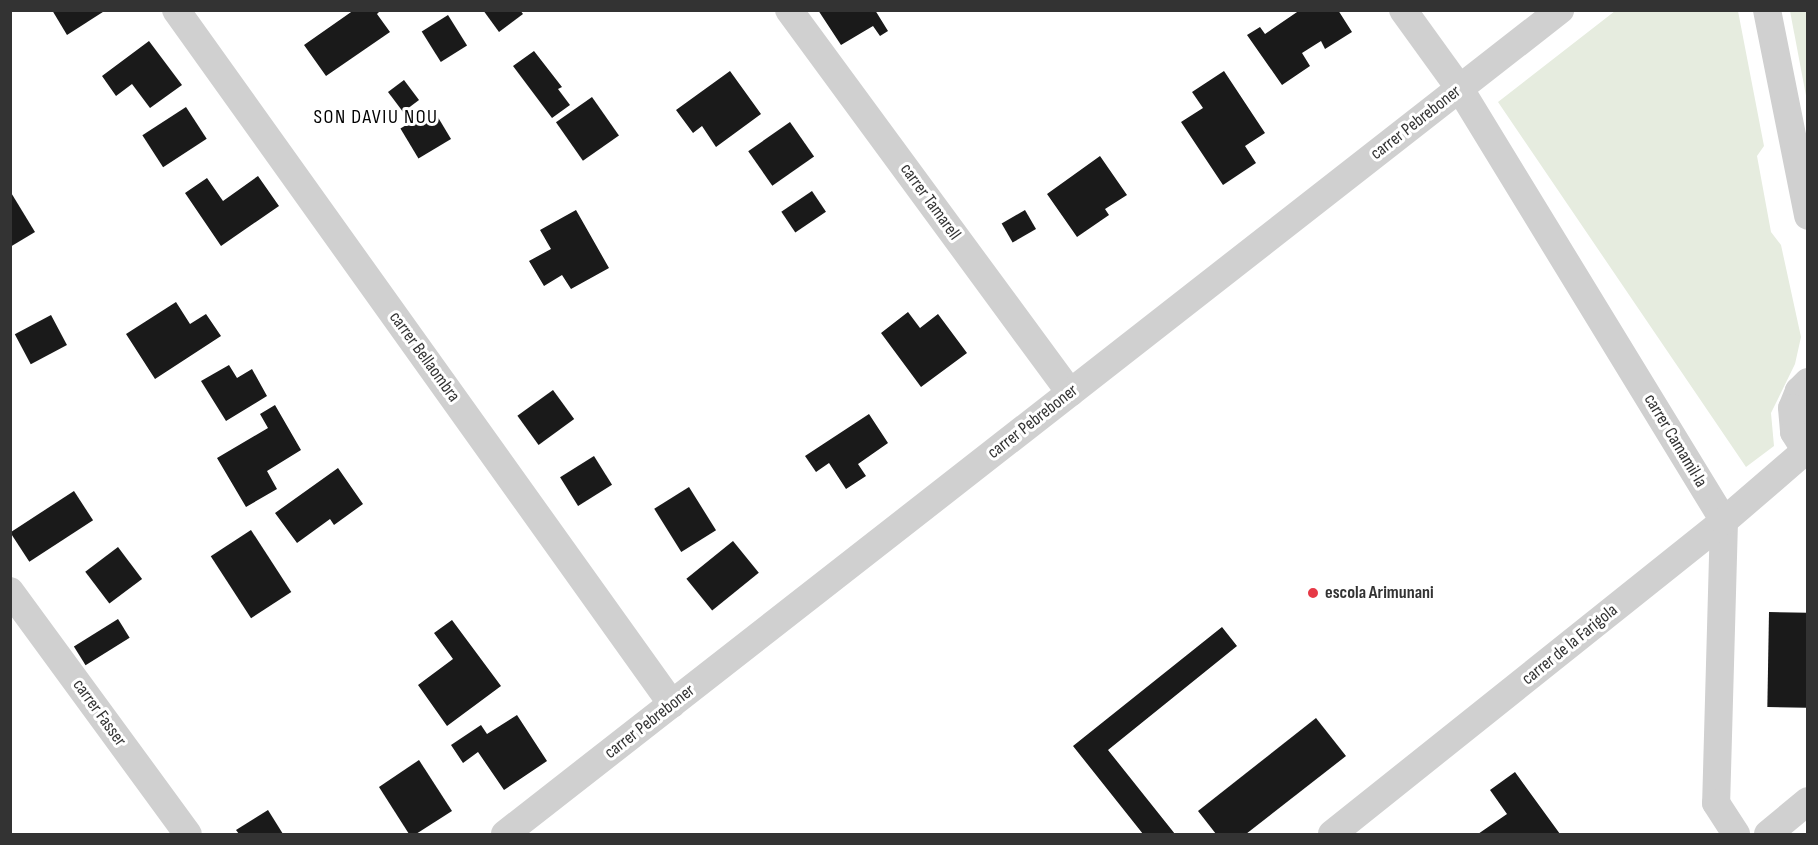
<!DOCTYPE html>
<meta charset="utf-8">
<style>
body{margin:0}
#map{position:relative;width:1818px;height:845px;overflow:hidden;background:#fff;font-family:"Sofia Sans Condensed",sans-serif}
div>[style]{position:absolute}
.green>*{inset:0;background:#e6ecdf}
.building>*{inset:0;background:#1a1a1a;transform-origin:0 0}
.minor>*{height:28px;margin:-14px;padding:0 14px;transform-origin:14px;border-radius:14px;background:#d0d0d0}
.dots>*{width:16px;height:16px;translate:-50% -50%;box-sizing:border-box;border:3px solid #fff;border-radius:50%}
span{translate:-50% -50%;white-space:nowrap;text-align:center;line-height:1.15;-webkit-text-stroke:6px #fff;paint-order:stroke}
.street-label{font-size:18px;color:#333}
.poi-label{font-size:18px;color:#333;font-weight:700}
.left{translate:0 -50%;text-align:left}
.neighbourhood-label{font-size:20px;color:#000;letter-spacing:1.5px}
.frame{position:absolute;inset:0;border:12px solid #333;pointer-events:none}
</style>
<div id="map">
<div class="green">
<i style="clip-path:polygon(1615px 11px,1738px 11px,1764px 146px,1757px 156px,1771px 232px,1781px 245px,1801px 337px,1795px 364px,1771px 413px,1774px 446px,1746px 467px,1498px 102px)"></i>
<i style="clip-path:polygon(1790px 11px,1807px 11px,1807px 101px)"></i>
</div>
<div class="building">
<i style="clip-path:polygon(52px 10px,106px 10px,67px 35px)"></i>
<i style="clip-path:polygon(354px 10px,381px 10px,377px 14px,390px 32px,326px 76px,304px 45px)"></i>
<i style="clip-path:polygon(483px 10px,520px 10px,523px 14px,499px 32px)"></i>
<i style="clip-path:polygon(818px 10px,875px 10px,888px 31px,880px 36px,873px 26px,841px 45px)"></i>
<i style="clip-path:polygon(1300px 10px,1338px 10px,1352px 32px,1325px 49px,1321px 41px,1302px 53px,1310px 66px,1282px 85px,1247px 35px,1260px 27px,1265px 34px)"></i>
<i style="left:448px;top:15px;width:36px;height:31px;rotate:58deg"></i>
<i style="clip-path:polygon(149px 41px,182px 85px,150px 108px,132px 84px,116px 96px,102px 76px)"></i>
<i style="clip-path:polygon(534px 51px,562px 87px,558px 89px,570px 105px,552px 118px,513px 66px)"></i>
<i style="clip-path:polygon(730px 71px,761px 114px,716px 147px,702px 126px,693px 133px,676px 110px)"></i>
<i style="clip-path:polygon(1224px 71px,1265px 133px,1245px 146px,1256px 163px,1223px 185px,1181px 122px,1203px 108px,1192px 92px)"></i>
<i style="left:404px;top:80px;width:25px;height:20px;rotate:53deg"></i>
<i style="left:592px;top:97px;width:47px;height:44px;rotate:55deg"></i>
<i style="left:186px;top:107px;width:38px;height:52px;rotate:57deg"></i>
<i style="left:433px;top:109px;width:35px;height:38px;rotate:59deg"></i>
<i style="left:790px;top:122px;width:42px;height:51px;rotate:55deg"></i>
<i style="clip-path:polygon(1100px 156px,1127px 195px,1105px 209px,1109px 215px,1077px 237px,1047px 194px)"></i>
<i style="clip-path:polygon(258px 176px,279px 206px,221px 246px,185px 193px,207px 178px,223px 201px)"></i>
<i style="clip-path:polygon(10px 191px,35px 232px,10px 247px)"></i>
<i style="left:812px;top:191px;width:25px;height:37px;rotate:56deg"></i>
<i style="clip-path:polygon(576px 210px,609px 268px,571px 289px,562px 275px,544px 286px,529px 261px,551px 249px,540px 230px)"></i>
<i style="left:1025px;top:210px;width:22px;height:27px;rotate:60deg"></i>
<i style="clip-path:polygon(176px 302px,190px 324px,206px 314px,221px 336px,155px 379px,126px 334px)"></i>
<i style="clip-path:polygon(908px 312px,920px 328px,938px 314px,967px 353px,921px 387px,881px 333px)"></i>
<i style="left:51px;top:315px;width:34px;height:41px;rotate:62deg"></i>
<i style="clip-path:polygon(229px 365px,237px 378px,252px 369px,267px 396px,226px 421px,201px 381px)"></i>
<i style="left:553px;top:390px;width:36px;height:44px;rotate:54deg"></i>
<i style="clip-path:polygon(275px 405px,301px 450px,267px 471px,277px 489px,246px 507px,217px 458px,268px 428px,260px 414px)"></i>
<i style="clip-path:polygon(869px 414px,888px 443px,858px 464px,866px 476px,846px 489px,829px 463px,816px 472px,805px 456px)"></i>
<i style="left:594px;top:456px;width:34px;height:40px;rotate:58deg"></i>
<i style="clip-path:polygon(338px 468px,363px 504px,334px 525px,330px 519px,297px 543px,275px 513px)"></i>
<i style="left:689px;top:487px;width:51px;height:41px;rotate:58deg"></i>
<i style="left:74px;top:491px;width:35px;height:76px;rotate:57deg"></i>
<i style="left:251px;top:530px;width:74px;height:48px;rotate:57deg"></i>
<i style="left:733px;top:541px;width:41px;height:60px;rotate:51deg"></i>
<i style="left:118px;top:547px;width:40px;height:41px;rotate:53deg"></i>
<i style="left:1769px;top:612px;width:39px;height:95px;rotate:1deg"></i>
<i style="left:118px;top:619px;width:22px;height:52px;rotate:58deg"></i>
<i style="clip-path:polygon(452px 620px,501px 686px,447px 726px,418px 685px,453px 659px,434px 633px)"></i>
<i style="clip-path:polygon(1222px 627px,1237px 646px,1108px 750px,1175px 834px,1143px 834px,1073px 746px)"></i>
<i style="clip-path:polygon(517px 715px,547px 761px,504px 790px,478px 752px,463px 763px,451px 745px,481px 725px,487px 734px)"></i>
<i style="clip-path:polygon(1316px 718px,1346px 756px,1246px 834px,1216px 834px,1198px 811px)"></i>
<i style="clip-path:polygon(419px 760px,452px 811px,416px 834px,409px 834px,379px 787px)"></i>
<i style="clip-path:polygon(1515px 772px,1560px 834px,1478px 834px,1507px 814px,1490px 790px)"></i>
<i style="clip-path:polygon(268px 810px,283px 834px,239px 834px,236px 830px)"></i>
</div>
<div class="minor">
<i style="left:176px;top:10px;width:853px;rotate:54.45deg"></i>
<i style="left:789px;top:10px;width:475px;rotate:53.7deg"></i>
<i style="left:1403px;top:10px;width:97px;rotate:54.2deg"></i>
<i style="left:1460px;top:89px;width:506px;rotate:58.57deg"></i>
<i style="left:1724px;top:521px;width:282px;rotate:91.6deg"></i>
<i style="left:1716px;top:803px;width:37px;rotate:57deg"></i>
<i style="left:1767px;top:10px;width:210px;rotate:78.7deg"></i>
<i style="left:1808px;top:382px;width:13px;rotate:135deg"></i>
<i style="left:1799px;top:391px;width:18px;rotate:112deg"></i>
<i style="left:1792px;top:408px;width:24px;rotate:85deg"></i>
<i style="left:1794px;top:432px;width:26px;rotate:58deg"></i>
<i style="left:10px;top:591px;width:301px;rotate:53.8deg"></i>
<i style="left:505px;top:834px;width:1339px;rotate:-37.99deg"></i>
<i style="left:1332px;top:834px;width:502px;rotate:-38.61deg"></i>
<i style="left:1724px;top:521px;width:106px;rotate:-40.8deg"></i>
<i style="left:1768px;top:834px;width:52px;rotate:-39.5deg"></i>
</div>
<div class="dots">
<i style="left:1313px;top:593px;background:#e63946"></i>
</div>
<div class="street-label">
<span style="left:1416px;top:123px;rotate:-38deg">carrer Pebreboner</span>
<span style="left:930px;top:202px;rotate:54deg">carrer Tamarell</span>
<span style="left:424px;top:357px;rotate:54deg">carrer Bellaombra</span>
<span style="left:1033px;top:422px;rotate:-38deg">carrer Pebreboner</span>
<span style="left:1675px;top:441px;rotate:59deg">carrer Camamil·la</span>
<span style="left:1570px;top:645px;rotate:-39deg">carrer de la Farigola</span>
<span style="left:99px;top:713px;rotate:54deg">carrer Fasser</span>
<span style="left:650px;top:722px;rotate:-38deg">carrer Pebreboner</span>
</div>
<div class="poi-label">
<span class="left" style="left:1325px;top:593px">escola Arimunani</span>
</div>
<div class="neighbourhood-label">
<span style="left:376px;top:117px">SON DAVIU NOU</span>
</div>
<div class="frame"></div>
</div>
